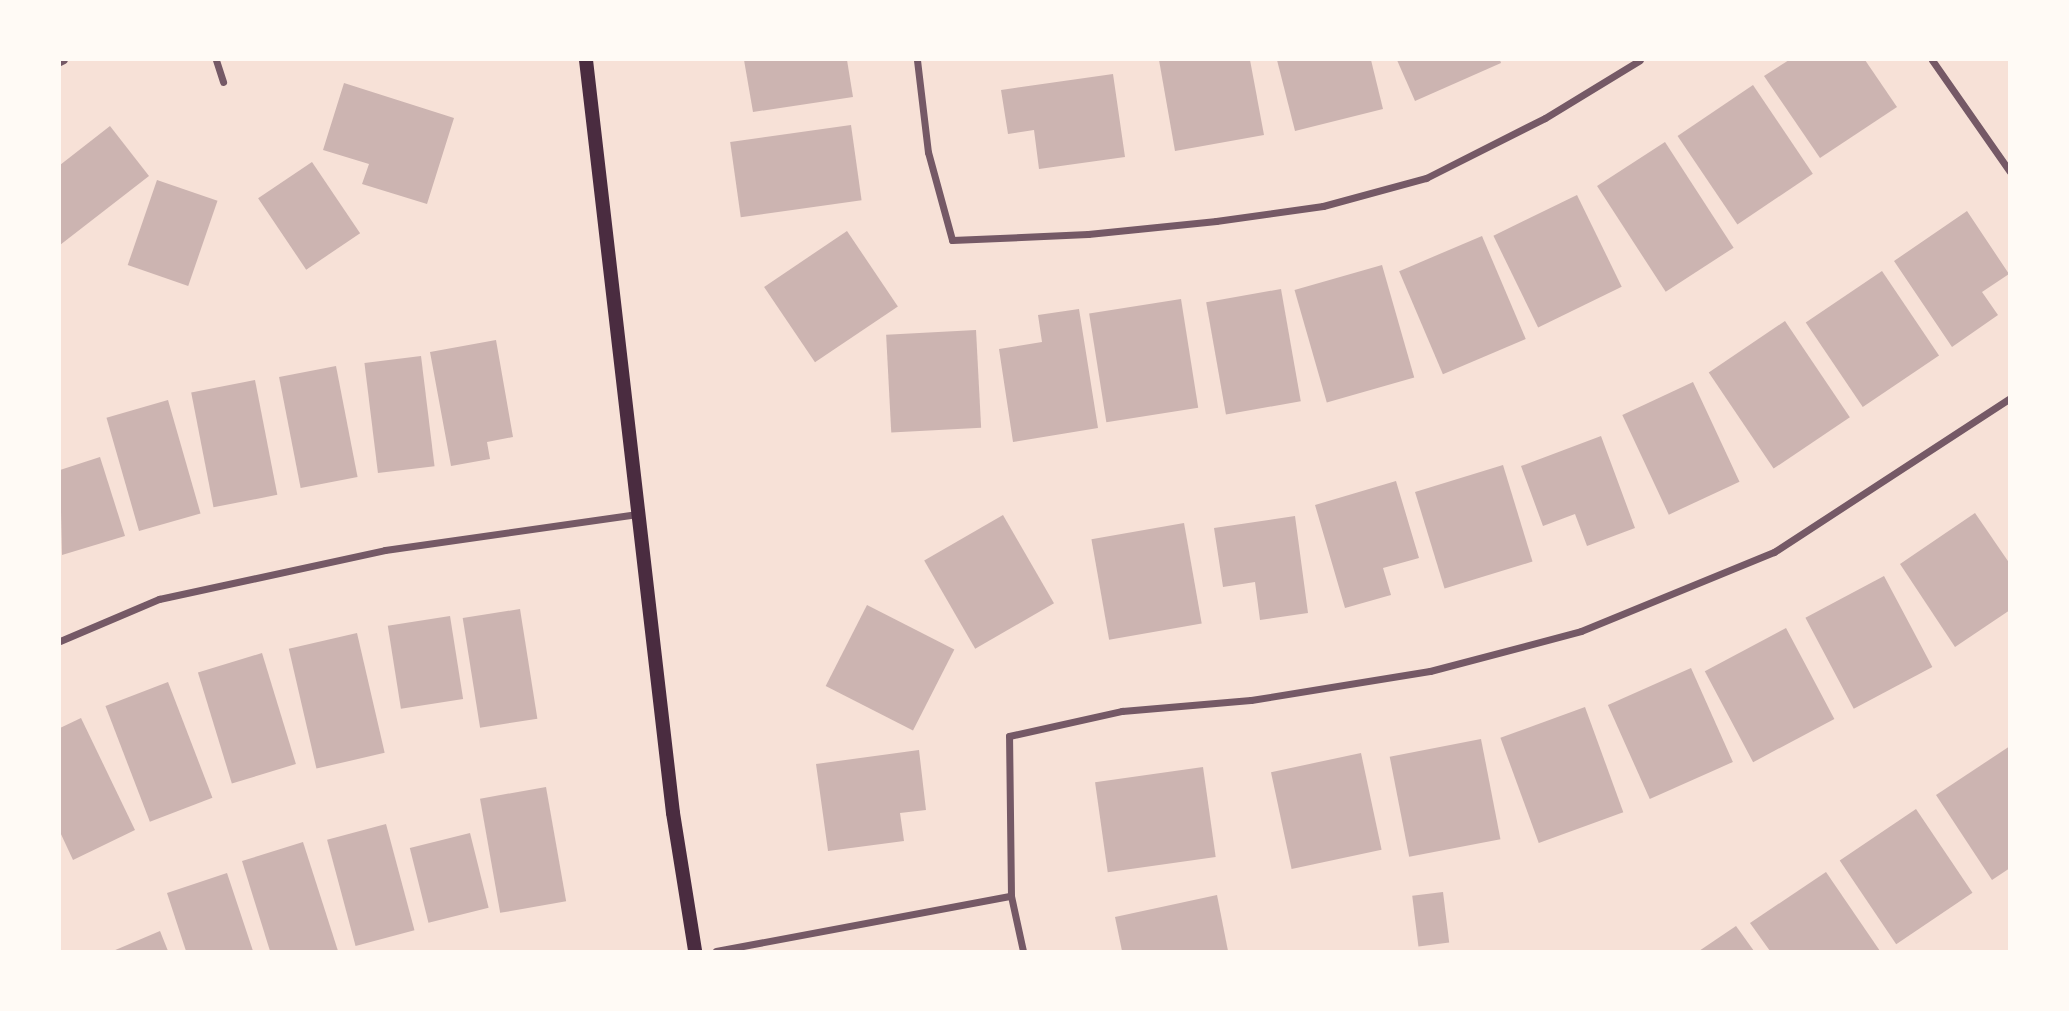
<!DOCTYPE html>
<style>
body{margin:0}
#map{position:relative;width:2069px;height:1011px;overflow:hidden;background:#f7e1d7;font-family:Figtree,sans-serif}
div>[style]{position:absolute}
.building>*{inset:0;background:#ccb4b1;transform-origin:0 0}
.minor>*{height:7px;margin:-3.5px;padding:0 3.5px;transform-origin:3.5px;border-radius:3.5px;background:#755966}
.secondary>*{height:14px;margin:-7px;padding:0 7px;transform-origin:7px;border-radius:7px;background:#4a2c40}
span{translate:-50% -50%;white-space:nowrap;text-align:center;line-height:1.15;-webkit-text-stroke:5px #fffaf5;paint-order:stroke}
.frame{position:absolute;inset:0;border:61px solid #fffaf5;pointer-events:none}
</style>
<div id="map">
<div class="building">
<i style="clip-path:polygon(744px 60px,847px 60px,853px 97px,753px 112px)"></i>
<i style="clip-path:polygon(1159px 60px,1250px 60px,1264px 135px,1175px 151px)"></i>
<i style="clip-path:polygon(1277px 60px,1371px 60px,1383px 109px,1295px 131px)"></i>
<i style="clip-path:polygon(1397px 60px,1500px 60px,1501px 63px,1415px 101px)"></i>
<i style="clip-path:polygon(1789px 60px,1865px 60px,1897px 107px,1820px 158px,1764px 76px)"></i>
<i style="clip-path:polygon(1113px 74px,1125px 157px,1039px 169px,1034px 130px,1008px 134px,1001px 90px)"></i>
<i style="clip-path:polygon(344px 83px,454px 118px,427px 204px,362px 184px,369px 164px,323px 150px)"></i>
<i style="left:1753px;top:85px;width:107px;height:91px;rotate:56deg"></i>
<i style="left:851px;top:125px;width:76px;height:122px;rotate:82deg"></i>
<i style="clip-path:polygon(110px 126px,149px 176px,60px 245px,60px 165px)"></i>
<i style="left:1665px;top:142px;width:126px;height:81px;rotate:57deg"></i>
<i style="left:312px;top:162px;width:86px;height:65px;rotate:56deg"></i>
<i style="left:157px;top:180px;width:64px;height:90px;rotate:19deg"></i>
<i style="left:1577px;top:195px;width:102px;height:93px;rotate:64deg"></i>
<i style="clip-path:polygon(1967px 211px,2009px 274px,1982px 292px,1998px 315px,1952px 347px,1894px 261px)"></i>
<i style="left:847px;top:231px;width:91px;height:100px;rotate:56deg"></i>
<i style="left:1482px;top:236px;width:112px;height:90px;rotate:67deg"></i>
<i style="left:1382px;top:265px;width:117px;height:91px;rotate:74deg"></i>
<i style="left:1882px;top:271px;width:102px;height:92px;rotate:56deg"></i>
<i style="left:1281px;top:289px;width:114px;height:76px;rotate:80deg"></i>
<i style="left:1181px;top:299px;width:110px;height:93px;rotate:81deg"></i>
<i style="clip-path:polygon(1079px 309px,1098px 428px,1013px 442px,999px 349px,1042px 342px,1038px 315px)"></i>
<i style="left:1785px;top:321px;width:116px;height:92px;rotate:56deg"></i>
<i style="left:976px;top:330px;width:98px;height:90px;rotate:87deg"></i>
<i style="clip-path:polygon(496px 340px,513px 437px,487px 442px,490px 459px,451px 466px,430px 352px)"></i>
<i style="left:421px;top:356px;width:111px;height:57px;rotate:83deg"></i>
<i style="left:336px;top:366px;width:113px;height:58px;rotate:79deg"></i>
<i style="left:255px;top:380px;width:117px;height:65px;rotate:79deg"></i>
<i style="left:1693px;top:382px;width:110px;height:78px;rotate:65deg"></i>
<i style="left:168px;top:400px;width:118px;height:64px;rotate:74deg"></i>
<i style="clip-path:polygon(1601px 436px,1635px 528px,1587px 546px,1575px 514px,1543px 526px,1521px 466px)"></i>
<i style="clip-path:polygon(100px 457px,125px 536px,62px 555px,60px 470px)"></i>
<i style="left:1503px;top:465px;width:101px;height:92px;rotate:73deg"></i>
<i style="clip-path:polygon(1396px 481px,1419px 558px,1383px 568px,1391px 595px,1345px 608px,1315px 505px)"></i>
<i style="clip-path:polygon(1975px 513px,2010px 564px,2010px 610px,1955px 647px,1900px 564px)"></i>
<i style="left:1003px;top:515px;width:102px;height:91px;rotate:60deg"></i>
<i style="clip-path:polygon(1295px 516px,1308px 613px,1260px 620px,1255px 582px,1223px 587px,1214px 528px)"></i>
<i style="left:1184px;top:523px;width:102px;height:94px;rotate:80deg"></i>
<i style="left:1884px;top:576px;width:103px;height:89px;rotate:62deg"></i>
<i style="left:867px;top:605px;width:98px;height:91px;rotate:27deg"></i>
<i style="left:520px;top:609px;width:111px;height:58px;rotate:81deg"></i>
<i style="left:450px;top:616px;width:84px;height:63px;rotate:81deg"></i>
<i style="left:1786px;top:628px;width:103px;height:92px;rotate:62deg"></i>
<i style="left:357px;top:633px;width:123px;height:70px;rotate:77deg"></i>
<i style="left:262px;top:653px;width:116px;height:67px;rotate:73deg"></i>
<i style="left:1691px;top:668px;width:103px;height:91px;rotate:66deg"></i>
<i style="left:168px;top:682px;width:124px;height:67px;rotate:69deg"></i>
<i style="left:1585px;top:707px;width:112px;height:90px;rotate:70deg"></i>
<i style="clip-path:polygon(81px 718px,135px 830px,73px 860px,60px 832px,60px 728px)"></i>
<i style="left:1481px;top:739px;width:102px;height:93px;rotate:79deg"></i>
<i style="clip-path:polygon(2010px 746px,2010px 868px,1992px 880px,1936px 795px)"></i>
<i style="clip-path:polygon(919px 750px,926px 810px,900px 813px,904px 841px,828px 851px,816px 764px)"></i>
<i style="left:1361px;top:753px;width:99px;height:92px;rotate:78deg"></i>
<i style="left:1203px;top:767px;width:91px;height:109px;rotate:82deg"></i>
<i style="left:546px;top:787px;width:116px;height:67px;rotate:80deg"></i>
<i style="left:1916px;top:809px;width:101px;height:92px;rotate:56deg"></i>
<i style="left:386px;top:824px;width:110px;height:61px;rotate:75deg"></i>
<i style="left:470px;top:833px;width:77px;height:62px;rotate:76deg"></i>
<i style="clip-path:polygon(303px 842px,338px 951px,270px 951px,242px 861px)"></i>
<i style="clip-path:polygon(1826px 872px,1880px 951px,1770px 951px,1750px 923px)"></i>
<i style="clip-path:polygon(227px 873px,253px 951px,186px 951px,167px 893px)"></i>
<i style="left:1443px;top:892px;width:51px;height:31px;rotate:83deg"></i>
<i style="clip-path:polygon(1217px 895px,1228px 951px,1122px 951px,1115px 917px)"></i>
<i style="clip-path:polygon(1736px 926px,1754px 951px,1699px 951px)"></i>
<i style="clip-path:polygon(160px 931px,168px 951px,113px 951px)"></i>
</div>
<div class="minor">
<i style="left:216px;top:60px;width:23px;rotate:72deg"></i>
<i style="left:917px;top:60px;width:93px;rotate:83.2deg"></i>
<i style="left:928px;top:152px;width:91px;rotate:74.7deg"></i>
<i style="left:952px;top:240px;width:136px;rotate:-2.5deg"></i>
<i style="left:1088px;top:234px;width:129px;rotate:-5.8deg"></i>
<i style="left:1216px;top:221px;width:108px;rotate:-8deg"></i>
<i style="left:1323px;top:206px;width:107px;rotate:-15.2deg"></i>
<i style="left:1426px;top:178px;width:133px;rotate:-26.8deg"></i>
<i style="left:1545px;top:118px;width:111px;rotate:-31.4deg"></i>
<i style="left:1932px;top:60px;width:136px;rotate:55.1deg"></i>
<i style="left:60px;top:62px;width:4px;rotate:-27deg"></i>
<i style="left:60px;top:641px;width:108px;rotate:-23deg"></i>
<i style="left:159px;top:599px;width:231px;rotate:-12.2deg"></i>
<i style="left:385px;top:550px;width:255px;rotate:-8.1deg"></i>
<i style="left:716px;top:951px;width:300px;rotate:-10.6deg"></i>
<i style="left:1023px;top:951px;width:56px;rotate:-102.3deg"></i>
<i style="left:1011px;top:896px;width:160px;rotate:-90.7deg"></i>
<i style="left:1009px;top:736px;width:116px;rotate:-12.5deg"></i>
<i style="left:1122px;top:711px;width:129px;rotate:-4.9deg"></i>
<i style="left:1251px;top:700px;width:181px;rotate:-9.2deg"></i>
<i style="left:1430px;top:671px;width:156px;rotate:-14.8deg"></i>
<i style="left:1581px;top:631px;width:209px;rotate:-22.3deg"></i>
<i style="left:1774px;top:552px;width:282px;rotate:-33.1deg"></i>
</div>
<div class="secondary">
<i style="left:586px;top:60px;width:758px;rotate:83.41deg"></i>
<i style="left:673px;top:813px;width:140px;rotate:80.9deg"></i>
</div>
<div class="frame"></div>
</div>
